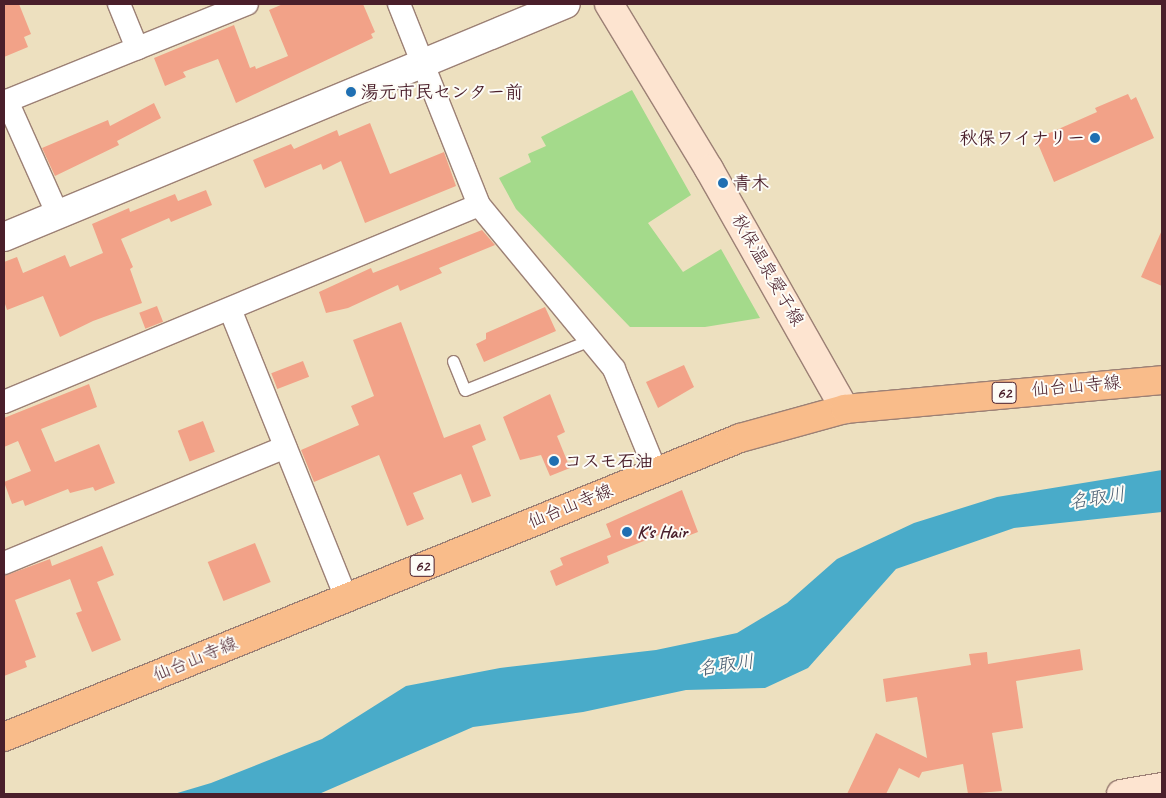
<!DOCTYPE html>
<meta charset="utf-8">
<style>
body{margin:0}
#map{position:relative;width:1166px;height:798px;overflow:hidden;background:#ede0bf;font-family:Caveat,"Klee One",sans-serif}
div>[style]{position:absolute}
.green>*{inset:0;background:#a4da8b}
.water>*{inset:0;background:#49abc9}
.building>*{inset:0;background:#f2a288;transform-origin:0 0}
.roads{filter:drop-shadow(1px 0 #9c8075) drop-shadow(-1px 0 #9c8075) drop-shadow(0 1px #9c8075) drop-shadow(0 -1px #9c8075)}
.service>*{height:11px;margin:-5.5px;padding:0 5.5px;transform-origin:5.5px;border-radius:5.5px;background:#fff}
.minor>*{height:22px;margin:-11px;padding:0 11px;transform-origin:11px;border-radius:11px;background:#fff}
.tertiary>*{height:28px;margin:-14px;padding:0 14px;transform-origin:14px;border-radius:14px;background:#fff}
.secondary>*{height:28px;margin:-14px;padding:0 14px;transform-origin:14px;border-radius:14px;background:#fde4d0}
.primary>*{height:28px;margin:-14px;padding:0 14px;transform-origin:14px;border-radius:14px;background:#f9bc8a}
.dots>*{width:14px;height:14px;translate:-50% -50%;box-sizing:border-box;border:2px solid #fdfcf7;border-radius:50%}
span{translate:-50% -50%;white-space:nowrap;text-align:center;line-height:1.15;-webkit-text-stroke:4px #fdfcf7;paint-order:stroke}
.shield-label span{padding:1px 4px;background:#fdfcf7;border:1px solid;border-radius:4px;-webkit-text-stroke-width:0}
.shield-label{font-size:16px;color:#4a1f2b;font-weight:700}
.poi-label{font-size:18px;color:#4a1f2b;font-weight:700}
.left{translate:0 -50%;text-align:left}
.right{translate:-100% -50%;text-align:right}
.street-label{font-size:18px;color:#4a1f2b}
.water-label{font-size:19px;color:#4a5e72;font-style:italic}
.frame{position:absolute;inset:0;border:5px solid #4a1f2b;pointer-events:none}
</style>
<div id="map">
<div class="green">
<i style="clip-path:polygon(632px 90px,691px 195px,648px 223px,683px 272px,721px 249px,760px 318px,705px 327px,630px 327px,516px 209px,499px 178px,531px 162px,528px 154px,546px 146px,541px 137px)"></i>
</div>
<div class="water">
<i style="clip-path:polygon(1162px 470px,1162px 512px,1014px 528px,896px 569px,808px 668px,765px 688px,686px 690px,583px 712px,473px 727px,319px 794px,174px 794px,211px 783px,322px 739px,406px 686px,500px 668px,656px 650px,737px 633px,787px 603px,837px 559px,914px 523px,997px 497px)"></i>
</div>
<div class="building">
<i style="clip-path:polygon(4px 4px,19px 4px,31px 34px,24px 37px,28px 47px,4px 57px)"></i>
<i style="clip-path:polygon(283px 4px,363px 4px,375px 32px,371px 34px,373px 38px,236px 103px,218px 59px,183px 72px,186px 77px,165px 86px,154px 58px,234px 25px,250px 68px,255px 66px,256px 69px,288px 56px,269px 10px)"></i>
<i style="clip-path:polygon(1128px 94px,1131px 100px,1136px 97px,1154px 138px,1054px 182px,1036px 139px,1097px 112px,1095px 108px)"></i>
<i style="clip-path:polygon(154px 103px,161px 118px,117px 141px,119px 145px,55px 176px,42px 148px,108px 120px,110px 126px)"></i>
<i style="clip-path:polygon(370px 123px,390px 174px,444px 152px,456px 186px,365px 223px,341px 161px,323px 170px,321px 164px,265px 188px,253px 160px,291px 144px,294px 149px,337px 130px,339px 136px)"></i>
<i style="clip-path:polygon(206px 190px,212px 205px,171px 222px,169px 218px,121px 239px,133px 267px,130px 269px,142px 303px,93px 321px,60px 337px,43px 296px,7px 310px,4px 301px,4px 262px,17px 257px,23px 273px,65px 255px,70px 267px,103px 253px,92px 224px,129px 208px,130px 212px,175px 194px,178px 201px)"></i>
<i style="clip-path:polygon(482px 230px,495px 245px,439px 268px,442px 273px,400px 291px,398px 285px,348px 308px,326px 313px,319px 292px,371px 268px,373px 273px)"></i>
<i style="clip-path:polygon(1162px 230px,1162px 286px,1141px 277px)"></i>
<i style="left:157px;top:306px;width:17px;height:19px;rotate:69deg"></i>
<i style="clip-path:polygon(545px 307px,556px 331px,484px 362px,476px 344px,486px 339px,486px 333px)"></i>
<i style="clip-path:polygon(401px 322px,444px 438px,480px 424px,486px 440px,472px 446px,491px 496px,472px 503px,461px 474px,413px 493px,424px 519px,407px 526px,379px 455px,314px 482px,301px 450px,359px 425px,351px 406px,374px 396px,353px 340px)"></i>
<i style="left:303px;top:361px;width:17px;height:34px;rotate:69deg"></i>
<i style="clip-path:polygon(684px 365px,694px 387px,658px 408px,646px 382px)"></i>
<i style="clip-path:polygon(89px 384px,97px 407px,41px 429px,55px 462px,99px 444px,115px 483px,95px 491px,93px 487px,70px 493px,68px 489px,25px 506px,23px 500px,12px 504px,4px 482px,31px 471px,18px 441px,4px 447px,4px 418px)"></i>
<i style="clip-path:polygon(550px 394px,565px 432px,557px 436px,570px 468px,550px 476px,541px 455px,520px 460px,503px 417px)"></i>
<i style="left:203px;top:421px;width:33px;height:27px;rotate:69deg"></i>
<i style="clip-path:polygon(682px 490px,698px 532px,677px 540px,673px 529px,607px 556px,609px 563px,556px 586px,550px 571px,563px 565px,560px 558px,611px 537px,606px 524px)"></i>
<i style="left:255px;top:543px;width:42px;height:51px;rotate:68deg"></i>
<i style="clip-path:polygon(102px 546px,114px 575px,97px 582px,121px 640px,92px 652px,76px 613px,82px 611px,70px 579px,15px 600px,36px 657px,25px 661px,27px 667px,4px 676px,4px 576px,50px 559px,52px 566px)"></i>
<i style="clip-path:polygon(1080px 649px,1083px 670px,1016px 681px,1023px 728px,992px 733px,1002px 791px,968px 794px,963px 764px,922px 772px,919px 778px,899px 768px,886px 794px,847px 794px,876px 733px,927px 758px,917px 697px,886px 702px,883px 679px,971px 665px,969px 654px,987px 652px,988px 664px)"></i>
</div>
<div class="roads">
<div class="service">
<i style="left:453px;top:361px;width:31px;rotate:68deg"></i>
<i style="left:465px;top:390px;width:135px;rotate:-21.8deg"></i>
</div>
<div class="minor">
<i style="left:119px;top:4px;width:48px;rotate:67.8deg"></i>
<i style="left:399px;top:4px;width:216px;rotate:68.3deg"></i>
<i style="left:479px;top:205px;width:212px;rotate:50.5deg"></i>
<i style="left:614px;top:369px;width:111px;rotate:67.8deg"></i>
<i style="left:7px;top:101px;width:125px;rotate:65.9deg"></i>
<i style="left:4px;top:102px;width:262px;rotate:-22deg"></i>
<i style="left:230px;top:309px;width:310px;rotate:68.1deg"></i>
<i style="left:4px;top:402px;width:514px;rotate:-22.53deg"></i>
<i style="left:4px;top:563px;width:304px;rotate:-22.4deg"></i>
</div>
<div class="tertiary">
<i style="left:4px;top:237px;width:608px;rotate:-22.52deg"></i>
</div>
<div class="secondary">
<i style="left:609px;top:4px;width:193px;rotate:58.8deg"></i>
<i style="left:709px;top:169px;width:276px;rotate:60.5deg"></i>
<i style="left:1121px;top:794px;width:42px;rotate:-9.7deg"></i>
</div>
<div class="primary">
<i style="left:4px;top:737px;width:794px;rotate:-22.11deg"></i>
<i style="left:740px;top:438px;width:109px;rotate:-15.4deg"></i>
<i style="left:845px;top:409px;width:318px;rotate:-5.2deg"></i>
</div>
</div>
<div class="dots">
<i style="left:351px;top:92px;background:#1f6fb2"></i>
<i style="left:1095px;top:138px;background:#1f6fb2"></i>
<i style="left:723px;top:183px;background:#1f6fb2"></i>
<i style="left:554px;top:461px;background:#1f6fb2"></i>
<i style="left:627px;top:532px;background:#1f6fb2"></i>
</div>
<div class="shield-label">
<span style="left:1004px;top:393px">62</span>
<span style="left:422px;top:566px">62</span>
</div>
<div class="poi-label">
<span class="left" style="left:361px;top:92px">湯元市民センター前</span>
<span class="right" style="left:1085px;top:138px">秋保ワイナリー</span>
<span class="left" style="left:733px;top:183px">青木</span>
<span class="left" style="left:564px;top:461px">コスモ石油</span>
<span class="left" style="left:637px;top:532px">K's Hair</span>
</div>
<div class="street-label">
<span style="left:768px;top:270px;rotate:60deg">秋保温泉愛子線</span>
<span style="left:1076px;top:386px;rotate:-5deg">仙台山寺線</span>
<span style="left:570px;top:506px;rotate:-22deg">仙台山寺線</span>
<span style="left:195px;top:659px;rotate:-22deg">仙台山寺線</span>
</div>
<div class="water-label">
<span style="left:1097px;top:499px;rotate:-9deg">名取川</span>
<span style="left:726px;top:666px;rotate:-8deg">名取川</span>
</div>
<div class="frame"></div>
</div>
